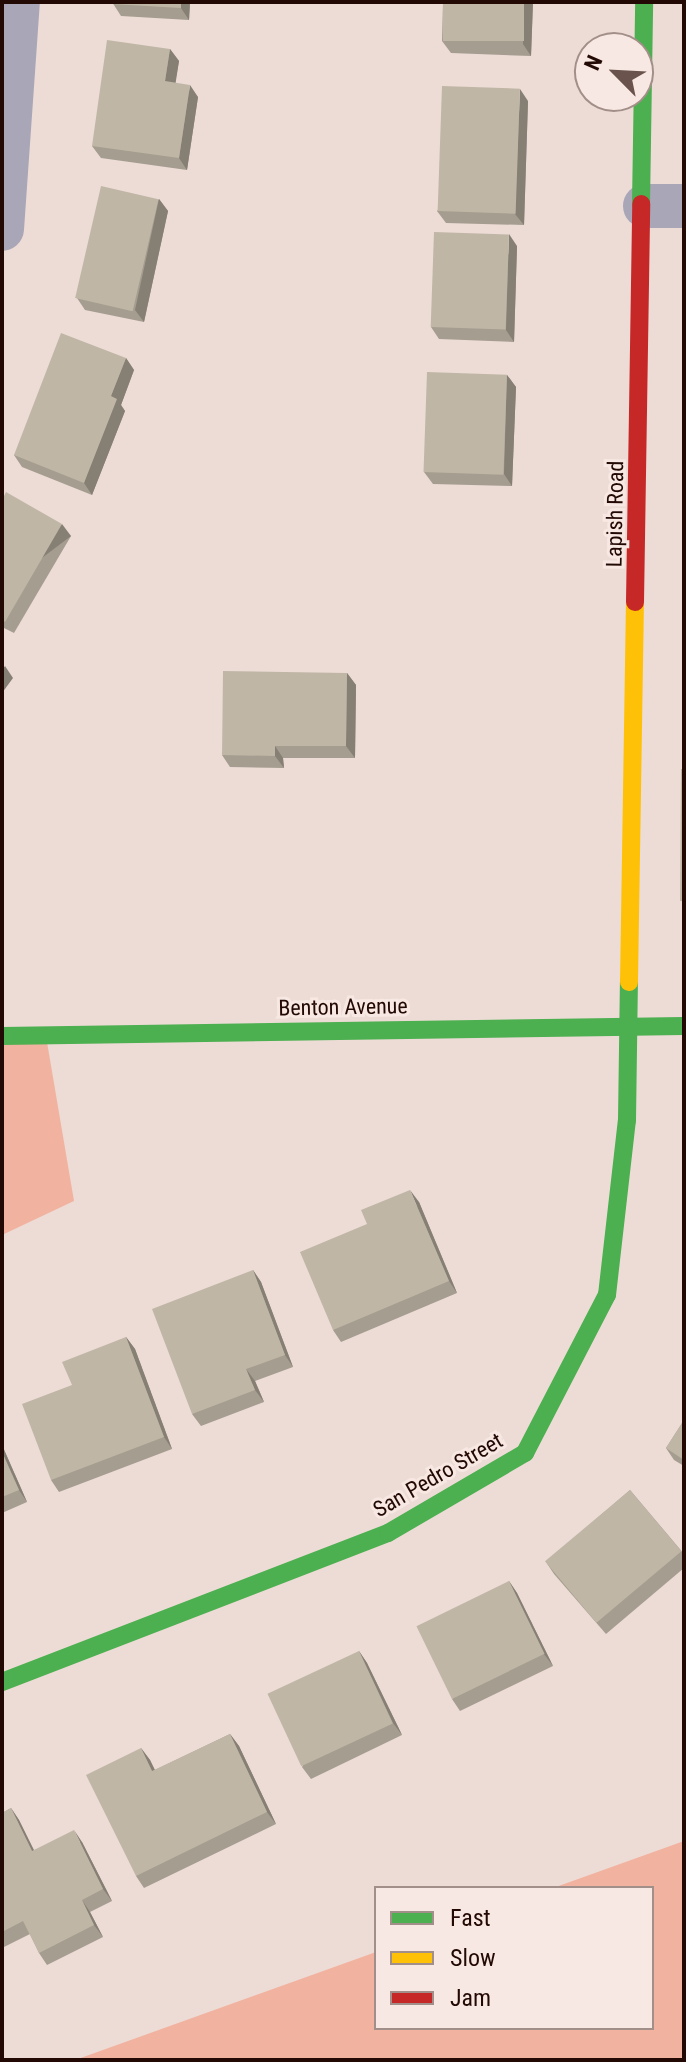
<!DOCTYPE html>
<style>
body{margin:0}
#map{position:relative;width:686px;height:2062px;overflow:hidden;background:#eddcd6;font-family:"Roboto Condensed",sans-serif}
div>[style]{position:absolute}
.green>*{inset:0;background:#f1b3a0}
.street>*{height:44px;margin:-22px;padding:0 22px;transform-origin:22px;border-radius:22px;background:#a9a6b7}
.fast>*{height:18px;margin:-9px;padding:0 9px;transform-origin:9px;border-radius:9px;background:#4caf50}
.slow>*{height:18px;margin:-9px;padding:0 9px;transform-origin:9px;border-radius:9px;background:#ffc107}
.jam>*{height:18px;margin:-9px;padding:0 9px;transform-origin:9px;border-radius:9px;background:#c62828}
.wall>*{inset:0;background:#a59d8f}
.shaded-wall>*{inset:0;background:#867f74;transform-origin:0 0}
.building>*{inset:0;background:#c0b6a6;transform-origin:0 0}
span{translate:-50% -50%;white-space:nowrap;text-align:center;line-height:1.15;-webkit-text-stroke:6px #f8e8e3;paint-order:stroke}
.street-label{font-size:22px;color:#230903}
.frame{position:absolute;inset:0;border:4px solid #230903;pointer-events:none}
.legend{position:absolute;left:374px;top:1886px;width:280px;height:144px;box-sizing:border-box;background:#f8e8e3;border:2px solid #a38f89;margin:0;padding:10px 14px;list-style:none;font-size:24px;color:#230903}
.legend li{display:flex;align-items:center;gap:16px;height:40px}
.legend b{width:40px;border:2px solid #a38f89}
.north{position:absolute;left:574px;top:32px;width:80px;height:80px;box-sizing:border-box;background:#f8e8e3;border:2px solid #a38f89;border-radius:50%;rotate:294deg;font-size:22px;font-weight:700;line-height:32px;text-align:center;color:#230903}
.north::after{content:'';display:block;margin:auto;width:28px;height:36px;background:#6a534d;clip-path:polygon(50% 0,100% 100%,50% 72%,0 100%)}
</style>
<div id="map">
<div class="green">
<i style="clip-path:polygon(2px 1036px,46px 1036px,74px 1201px,2px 1235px)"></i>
<i style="clip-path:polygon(684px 1841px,684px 2060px,75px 2060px,376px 1952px,376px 2028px,652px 2028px,652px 1888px,553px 1888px)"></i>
</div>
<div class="street">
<i style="left:645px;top:206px;width:39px"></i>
<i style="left:2px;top:229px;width:228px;rotate:-86deg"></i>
</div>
<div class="fast">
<i style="left:641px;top:204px;width:202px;rotate:-89.1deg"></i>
<i style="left:2px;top:1036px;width:682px;rotate:-0.84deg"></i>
<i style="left:2px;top:1682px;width:414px;rotate:-21.1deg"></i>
<i style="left:388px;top:1533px;width:159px;rotate:-30.3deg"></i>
<i style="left:525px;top:1453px;width:178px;rotate:-62.6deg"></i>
<i style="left:607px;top:1295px;width:176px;rotate:-83.5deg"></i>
<i style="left:627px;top:1120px;width:138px;rotate:-89.2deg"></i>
</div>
<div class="slow">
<i style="left:629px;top:982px;width:380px;rotate:-89.1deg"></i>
</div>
<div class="jam">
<i style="left:635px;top:602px;width:398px;rotate:-89.1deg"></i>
</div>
<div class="wall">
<i style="clip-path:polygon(112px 2px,190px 2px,189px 20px,121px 16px)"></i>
<i style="clip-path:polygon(443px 2px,533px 2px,531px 56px,451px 53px,442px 41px)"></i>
<i style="clip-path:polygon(170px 49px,179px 61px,175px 83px,198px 97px,187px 170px,101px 158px,92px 146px)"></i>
<i style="clip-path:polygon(528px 101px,524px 225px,446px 223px,437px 211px)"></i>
<i style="clip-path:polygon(159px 199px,168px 211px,144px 322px,85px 310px,77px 298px)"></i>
<i style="clip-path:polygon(517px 246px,514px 342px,439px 339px,431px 327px)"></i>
<i style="clip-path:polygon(126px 358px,134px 370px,121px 405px,125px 411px,92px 495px,22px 467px,14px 455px)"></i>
<i style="clip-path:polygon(507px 375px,516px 387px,512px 486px,433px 484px,424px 472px)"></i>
<i style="clip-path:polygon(2px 500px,71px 536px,14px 633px,2px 627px)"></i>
<i style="clip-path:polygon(347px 673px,356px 685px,355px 758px,283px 758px,284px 768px,230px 767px,222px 755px)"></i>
<i style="clip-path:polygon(419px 1202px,457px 1293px,341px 1342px,333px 1330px)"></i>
<i style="clip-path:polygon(253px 1270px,261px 1282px,293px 1367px,255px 1381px,264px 1402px,201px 1426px,192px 1414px)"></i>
<i style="clip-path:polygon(126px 1337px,135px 1349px,172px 1449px,59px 1492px,51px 1480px,72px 1385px)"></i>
<i style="clip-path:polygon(684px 1420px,684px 1466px,674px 1460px,666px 1448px)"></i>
<i style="clip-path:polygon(2px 1445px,27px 1502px,2px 1513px)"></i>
<i style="clip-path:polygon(630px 1490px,684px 1554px,684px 1568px,606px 1634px,554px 1574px,546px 1562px)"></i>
<i style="clip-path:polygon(509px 1581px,517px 1593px,553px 1666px,460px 1711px,452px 1699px)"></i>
<i style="clip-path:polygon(359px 1651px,367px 1663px,402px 1735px,311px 1779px,302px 1767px)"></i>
<i style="clip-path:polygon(230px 1734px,239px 1746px,276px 1824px,144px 1888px,136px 1876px,141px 1748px,150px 1760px,155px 1770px)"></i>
<i style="clip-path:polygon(11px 1808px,19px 1820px,34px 1850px,82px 1842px,112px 1901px,90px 1912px,103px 1937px,47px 1965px,39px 1953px,30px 1934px,2px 1948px,2px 1813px)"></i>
</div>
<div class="shaded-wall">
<i style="clip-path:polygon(181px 2px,190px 2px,189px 20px,181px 8px)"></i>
<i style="clip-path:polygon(524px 2px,533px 2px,531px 56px,523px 44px)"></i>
<i style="clip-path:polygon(170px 49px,179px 61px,174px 93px,165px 81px)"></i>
<i style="clip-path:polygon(190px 85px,198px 97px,187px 170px,179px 158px)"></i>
<i style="clip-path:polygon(520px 89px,528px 101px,524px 225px,515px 214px)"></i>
<i style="clip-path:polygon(159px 199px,168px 211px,144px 322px,135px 310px)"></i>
<i style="clip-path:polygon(509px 234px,517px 246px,514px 342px,506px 330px)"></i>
<i style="clip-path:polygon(126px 358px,134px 370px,121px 405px,125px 411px,92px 495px,84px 483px,111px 396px)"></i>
<i style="clip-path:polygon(507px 375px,516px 387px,512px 486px,504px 474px)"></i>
<i style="left:62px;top:524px;width:15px;height:113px;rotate:53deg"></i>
<i style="clip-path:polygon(5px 666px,13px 678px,2px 693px,2px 670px)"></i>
<i style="clip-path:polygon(347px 673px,356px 685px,355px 758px,346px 746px)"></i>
<i style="clip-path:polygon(275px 746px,283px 758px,284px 768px,275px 756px)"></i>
<i style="clip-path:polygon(410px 1190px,419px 1202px,457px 1293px,449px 1281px)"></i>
<i style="clip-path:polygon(253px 1270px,261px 1282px,293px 1367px,285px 1355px)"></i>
<i style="clip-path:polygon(126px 1337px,135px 1349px,172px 1449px,164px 1437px)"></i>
<i style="clip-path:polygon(246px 1369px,255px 1381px,264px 1402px,255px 1390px)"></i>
<i style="clip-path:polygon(2px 1445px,27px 1502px,19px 1490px,2px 1452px)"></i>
<i style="clip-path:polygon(509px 1581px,517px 1593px,553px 1666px,544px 1654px)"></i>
<i style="clip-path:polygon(359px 1651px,367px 1663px,402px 1735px,393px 1723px)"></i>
<i style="clip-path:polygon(230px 1734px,239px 1746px,276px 1824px,267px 1812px)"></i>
<i style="clip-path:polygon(141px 1748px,150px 1760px,161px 1783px,152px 1771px)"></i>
<i style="clip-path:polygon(11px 1808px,19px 1820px,40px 1863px,32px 1851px)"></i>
<i style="clip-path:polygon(74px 1830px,82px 1842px,112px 1901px,103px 1889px)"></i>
<i style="clip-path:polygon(82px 1900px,90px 1912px,103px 1937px,94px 1925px)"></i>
</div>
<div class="building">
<i style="clip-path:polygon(112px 2px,181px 2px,181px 8px,112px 4px)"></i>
<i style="left:443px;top:2px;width:81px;height:39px"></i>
<i style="clip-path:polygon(107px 40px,170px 49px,165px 81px,190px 85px,179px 158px,92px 146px)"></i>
<i style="left:442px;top:86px;width:78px;height:125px;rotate:2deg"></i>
<i style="left:101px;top:186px;width:59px;height:115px;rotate:13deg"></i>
<i style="left:434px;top:232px;width:75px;height:95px;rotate:2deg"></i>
<i style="clip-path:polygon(61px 333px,126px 358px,111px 396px,117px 399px,84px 483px,14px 455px)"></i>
<i style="left:427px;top:372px;width:80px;height:100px;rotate:2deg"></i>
<i style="clip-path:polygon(6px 492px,62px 524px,5px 622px,2px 619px,2px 500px)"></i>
<i style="clip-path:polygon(223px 671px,347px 673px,346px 746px,275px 746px,275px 756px,222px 755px)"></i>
<i style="clip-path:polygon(681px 769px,684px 769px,684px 901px,680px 901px)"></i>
<i style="clip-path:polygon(410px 1190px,449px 1281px,333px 1330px,300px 1252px,367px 1224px,361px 1210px)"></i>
<i style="clip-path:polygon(253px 1270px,285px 1355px,246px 1369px,255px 1390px,192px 1414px,152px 1309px)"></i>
<i style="clip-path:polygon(126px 1337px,164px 1437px,51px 1480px,22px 1404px,72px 1385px,62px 1362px)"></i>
<i style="clip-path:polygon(684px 1420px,684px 1460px,666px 1448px)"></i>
<i style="clip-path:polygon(2px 1452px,19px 1490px,2px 1497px)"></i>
<i style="left:630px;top:1490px;width:80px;height:111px;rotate:50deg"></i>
<i style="left:509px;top:1581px;width:81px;height:103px;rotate:64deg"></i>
<i style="left:359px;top:1651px;width:80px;height:101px;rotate:65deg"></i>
<i style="clip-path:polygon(230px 1734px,267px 1812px,136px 1876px,86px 1775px,141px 1748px,152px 1771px)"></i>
<i style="clip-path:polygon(11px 1808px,32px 1851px,74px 1830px,103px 1889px,82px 1900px,94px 1925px,39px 1953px,23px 1921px,2px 1932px,2px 1813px)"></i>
</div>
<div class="street-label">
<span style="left:615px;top:514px;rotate:-89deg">Lapish Road</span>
<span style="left:343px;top:1007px;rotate:-1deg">Benton Avenue</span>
<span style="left:438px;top:1475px;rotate:-30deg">San Pedro Street</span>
</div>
<div class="frame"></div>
<ul class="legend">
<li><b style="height:10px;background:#4caf50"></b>Fast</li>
<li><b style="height:10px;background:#ffc107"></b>Slow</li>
<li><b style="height:10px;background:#c62828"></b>Jam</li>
</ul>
<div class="north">N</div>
</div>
